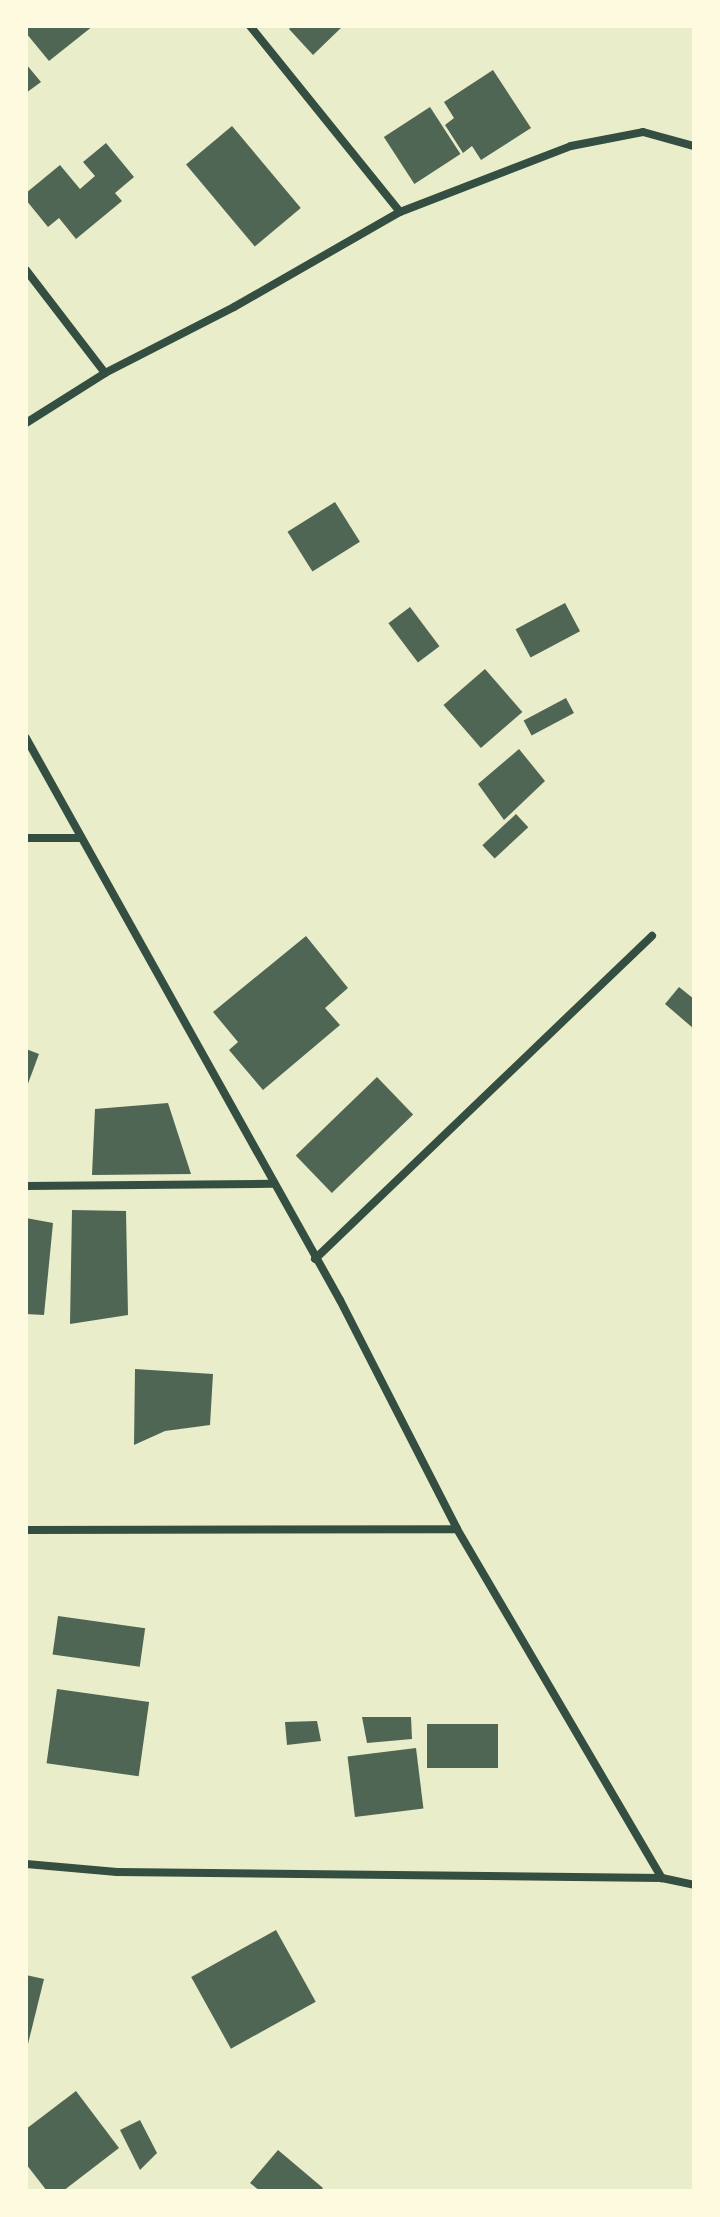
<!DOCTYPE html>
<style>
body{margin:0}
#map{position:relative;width:720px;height:2217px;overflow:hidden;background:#e9edc9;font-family:"Fira Sans Condensed",sans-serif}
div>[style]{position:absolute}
.building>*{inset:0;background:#4f6655;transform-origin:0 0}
.minor>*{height:8px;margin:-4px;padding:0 4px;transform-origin:4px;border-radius:4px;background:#344e41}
span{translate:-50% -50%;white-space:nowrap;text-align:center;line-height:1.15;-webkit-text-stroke:7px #fefae0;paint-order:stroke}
.frame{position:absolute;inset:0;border:28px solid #fefae0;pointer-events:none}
</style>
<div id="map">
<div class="building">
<i style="clip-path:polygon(26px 26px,93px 26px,49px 61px,26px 33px)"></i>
<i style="clip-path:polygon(292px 26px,343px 26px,313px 55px,289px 29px)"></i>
<i style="clip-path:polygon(26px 64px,41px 82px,26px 93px)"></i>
<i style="clip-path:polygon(493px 70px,531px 128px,481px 160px,472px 146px,463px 153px,445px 125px,454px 118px,444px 102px)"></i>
<i style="left:430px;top:107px;width:56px;height:55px;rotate:57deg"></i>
<i style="left:232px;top:126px;width:107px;height:60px;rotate:50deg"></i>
<i style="clip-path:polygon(106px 143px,134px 177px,115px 193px,122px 201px,76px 239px,59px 218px,48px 227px,26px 200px,26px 193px,60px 165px,80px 189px,95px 176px,83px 162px)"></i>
<i style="left:335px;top:502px;width:47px;height:56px;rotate:58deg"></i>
<i style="left:565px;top:603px;width:32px;height:56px;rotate:62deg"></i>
<i style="left:410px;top:607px;width:49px;height:27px;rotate:53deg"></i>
<i style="left:485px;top:669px;width:57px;height:55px;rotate:49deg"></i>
<i style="left:566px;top:698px;width:17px;height:48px;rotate:62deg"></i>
<i style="clip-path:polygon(519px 749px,545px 781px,504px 820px,478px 784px)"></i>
<i style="left:516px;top:814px;width:18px;height:46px;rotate:47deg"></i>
<i style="clip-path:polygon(306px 936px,348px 988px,325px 1008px,340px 1025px,263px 1090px,229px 1050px,238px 1042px,213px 1012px)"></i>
<i style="clip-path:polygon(679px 987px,694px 999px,694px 1029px,665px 1004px)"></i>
<i style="clip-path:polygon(26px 1049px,39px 1054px,26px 1089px)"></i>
<i style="left:377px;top:1077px;width:52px;height:113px;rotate:46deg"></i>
<i style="clip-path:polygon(168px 1103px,191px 1174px,92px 1175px,95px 1109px)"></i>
<i style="clip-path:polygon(72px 1210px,126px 1211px,128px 1315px,70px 1324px)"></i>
<i style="clip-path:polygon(26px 1218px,53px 1223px,44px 1315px,26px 1314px)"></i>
<i style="clip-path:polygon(135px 1369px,213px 1374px,210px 1425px,165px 1431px,134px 1445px)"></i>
<i style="left:58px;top:1616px;width:88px;height:39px;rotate:8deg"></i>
<i style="left:57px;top:1689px;width:93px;height:75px;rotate:8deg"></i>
<i style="clip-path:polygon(362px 1717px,411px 1717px,412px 1739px,367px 1743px)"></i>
<i style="clip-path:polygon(317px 1721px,321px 1741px,287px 1745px,285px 1722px)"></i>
<i style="left:498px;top:1724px;width:44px;height:71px;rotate:90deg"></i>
<i style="left:416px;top:1748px;width:61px;height:69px;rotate:83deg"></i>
<i style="left:276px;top:1930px;width:82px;height:97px;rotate:61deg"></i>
<i style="clip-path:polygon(26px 1975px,44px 1979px,27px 2048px,26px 2048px)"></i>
<i style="clip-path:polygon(76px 2091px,119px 2148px,63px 2191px,47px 2191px,26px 2164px,26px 2129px)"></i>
<i style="clip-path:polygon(140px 2120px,157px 2153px,140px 2170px,120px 2130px)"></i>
<i style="clip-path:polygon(278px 2150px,323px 2188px,320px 2191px,260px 2191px,250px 2183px)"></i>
</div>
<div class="minor">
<i style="left:250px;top:26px;width:239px;rotate:51.1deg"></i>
<i style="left:26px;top:270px;width:130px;rotate:52.5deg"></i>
<i style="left:26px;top:423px;width:93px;rotate:-32.3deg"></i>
<i style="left:105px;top:373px;width:145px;rotate:-27.1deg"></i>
<i style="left:234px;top:307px;width:191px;rotate:-29.8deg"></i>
<i style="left:400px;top:212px;width:183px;rotate:-21.1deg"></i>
<i style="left:571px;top:146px;width:73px;rotate:-11deg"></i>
<i style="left:643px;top:132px;width:53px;rotate:15.4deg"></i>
<i style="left:26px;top:738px;width:644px;rotate:60.81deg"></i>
<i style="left:340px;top:1300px;width:257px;rotate:62.9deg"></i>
<i style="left:457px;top:1529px;width:405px;rotate:59.6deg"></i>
<i style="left:662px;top:1878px;width:545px;rotate:-179.37deg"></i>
<i style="left:117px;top:1872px;width:91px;rotate:-175deg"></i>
<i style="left:26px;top:838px;width:53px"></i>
<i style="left:26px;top:1186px;width:245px;rotate:-0.5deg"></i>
<i style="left:315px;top:1259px;width:467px;rotate:-43.8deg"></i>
<i style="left:26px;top:1530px;width:431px;rotate:-0.1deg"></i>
<i style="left:662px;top:1878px;width:33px;rotate:12deg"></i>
</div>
<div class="frame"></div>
</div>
